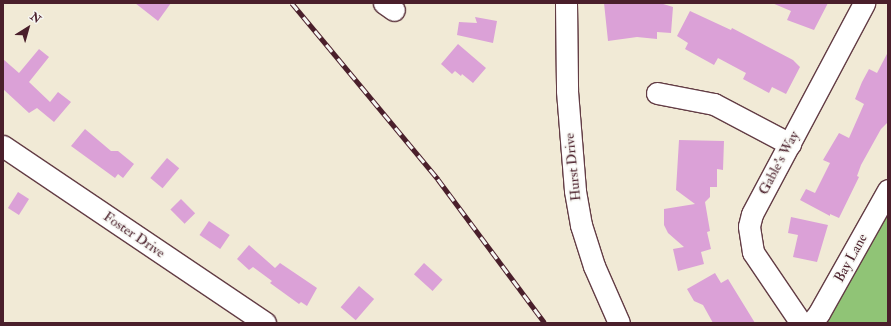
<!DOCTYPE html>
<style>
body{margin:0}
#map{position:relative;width:891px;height:326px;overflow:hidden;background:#f1ead6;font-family:"IM FELL Double Pica",serif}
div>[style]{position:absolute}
.green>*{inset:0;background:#90c476}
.building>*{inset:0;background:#dba1d7;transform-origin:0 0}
.roads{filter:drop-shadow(1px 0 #633d45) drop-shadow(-1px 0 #633d45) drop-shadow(0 1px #633d45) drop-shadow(0 -1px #633d45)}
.minor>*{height:21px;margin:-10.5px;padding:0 10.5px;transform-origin:10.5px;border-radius:10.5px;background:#fff}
.rail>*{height:4.5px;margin-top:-2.25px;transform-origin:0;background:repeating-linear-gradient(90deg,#f6f6f2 0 9px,#4a1f2b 0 18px);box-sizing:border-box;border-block:1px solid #4a1f2b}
span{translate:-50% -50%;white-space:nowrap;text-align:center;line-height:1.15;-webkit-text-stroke:3px #f6f6f2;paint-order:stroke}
.street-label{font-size:14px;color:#4a1f2b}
.frame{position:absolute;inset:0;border:4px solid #4a1f2b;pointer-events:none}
.north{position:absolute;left:8px;top:8px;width:40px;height:40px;-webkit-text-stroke:3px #f6f6f2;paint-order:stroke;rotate:37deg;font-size:11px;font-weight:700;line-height:16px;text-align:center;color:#4a1f2b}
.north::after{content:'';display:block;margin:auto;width:14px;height:18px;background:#4a1f2b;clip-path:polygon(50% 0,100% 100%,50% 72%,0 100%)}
</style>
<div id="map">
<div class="green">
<i style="clip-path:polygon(888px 208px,888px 323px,822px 323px)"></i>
</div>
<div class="building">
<i style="clip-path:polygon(135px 3px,171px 3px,158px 21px)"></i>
<i style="clip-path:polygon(604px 3px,660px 3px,673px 7px,671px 33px,657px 32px,657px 39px,637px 37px,608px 41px)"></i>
<i style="clip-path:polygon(772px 3px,828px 3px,814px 30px,787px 20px,791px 11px)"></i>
<i style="clip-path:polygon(690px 11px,731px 30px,732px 28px,793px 60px,800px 67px,786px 94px,772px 87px,769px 93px,743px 79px,746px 73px,718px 58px,714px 65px,685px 49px,688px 43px,677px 36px)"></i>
<i style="clip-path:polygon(475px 17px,497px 21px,493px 43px,457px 35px,459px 22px,477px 23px)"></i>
<i style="clip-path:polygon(458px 44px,486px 68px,473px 83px,462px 74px,461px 76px,455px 71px,452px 74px,441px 64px)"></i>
<i style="clip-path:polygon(39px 49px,49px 57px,29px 82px,50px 102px,58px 92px,71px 102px,54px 122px,37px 108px,29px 113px,3px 89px,3px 59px,19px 73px)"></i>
<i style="clip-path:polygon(888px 52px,888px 122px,881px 129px,861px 165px,857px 176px,859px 177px,839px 218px,830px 214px,830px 216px,800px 200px,806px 189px,815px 193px,830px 163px,823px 160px,839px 133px,849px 138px,864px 104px,855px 99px,862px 82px,869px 69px,877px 73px)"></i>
<i style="clip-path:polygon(85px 129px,111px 151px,118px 151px,134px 164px,123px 178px,118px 174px,115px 178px,71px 146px)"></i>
<i style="clip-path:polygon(679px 140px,724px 141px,723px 170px,717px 169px,717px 187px,710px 187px,710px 197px,705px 202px,710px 231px,707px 232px,711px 249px,701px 252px,704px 264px,678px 271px,673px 249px,684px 247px,668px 233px,664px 225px,664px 209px,695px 204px,676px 190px)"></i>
<i style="left:167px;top:158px;width:16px;height:26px;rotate:40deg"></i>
<i style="left:18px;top:192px;width:13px;height:19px;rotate:32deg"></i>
<i style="left:181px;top:199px;width:20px;height:15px;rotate:45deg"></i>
<i style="clip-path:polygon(791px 217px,828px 225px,817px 262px,793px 257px,798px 235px,788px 233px)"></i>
<i style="left:209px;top:221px;width:25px;height:17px;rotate:34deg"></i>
<i style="clip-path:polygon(249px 245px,275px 268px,280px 263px,317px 288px,307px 306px,301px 302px,299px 304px,270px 283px,272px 281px,253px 267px,249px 270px,237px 259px)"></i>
<i style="left:424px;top:263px;width:25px;height:15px;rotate:42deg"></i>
<i style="clip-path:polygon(715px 273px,721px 283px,728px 279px,755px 323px,713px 323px,703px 305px,694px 301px,687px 289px)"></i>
<i style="left:359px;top:286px;width:20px;height:28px;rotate:41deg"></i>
</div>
<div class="roads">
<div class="minor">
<i style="left:384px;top:3px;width:12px;rotate:35deg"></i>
<i style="left:566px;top:3px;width:88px;rotate:89.3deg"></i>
<i style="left:567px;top:91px;width:100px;rotate:85.4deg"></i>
<i style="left:575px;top:191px;width:35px;rotate:80deg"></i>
<i style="left:581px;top:225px;width:43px;rotate:72.4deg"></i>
<i style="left:594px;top:266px;width:62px;rotate:66.3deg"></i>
<i style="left:657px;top:93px;width:58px;rotate:10.9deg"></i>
<i style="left:714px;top:104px;width:86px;rotate:27.8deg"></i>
<i style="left:3px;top:146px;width:316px;rotate:34deg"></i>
<i style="left:801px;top:323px;width:86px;rotate:-124.1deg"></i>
<i style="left:753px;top:252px;width:26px;rotate:-99deg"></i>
<i style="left:749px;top:226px;width:12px;rotate:-76deg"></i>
<i style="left:752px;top:214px;width:239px;rotate:-62deg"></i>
<i style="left:811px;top:323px;width:13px;rotate:-51deg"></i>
<i style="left:819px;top:313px;width:141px;rotate:-60.7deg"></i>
</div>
</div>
<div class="rail">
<i style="left:292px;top:3px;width:229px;rotate:50.3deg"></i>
<i style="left:438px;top:179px;width:179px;rotate:53.4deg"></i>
</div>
<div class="street-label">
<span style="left:779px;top:163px;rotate:-62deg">Gable's Way</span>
<span style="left:573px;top:167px;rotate:-96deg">Hurst Drive</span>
<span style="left:134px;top:235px;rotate:34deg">Foster Drive</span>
<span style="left:851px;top:258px;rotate:-61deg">Bay Lane</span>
</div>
<div class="frame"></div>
<div class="north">N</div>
</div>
